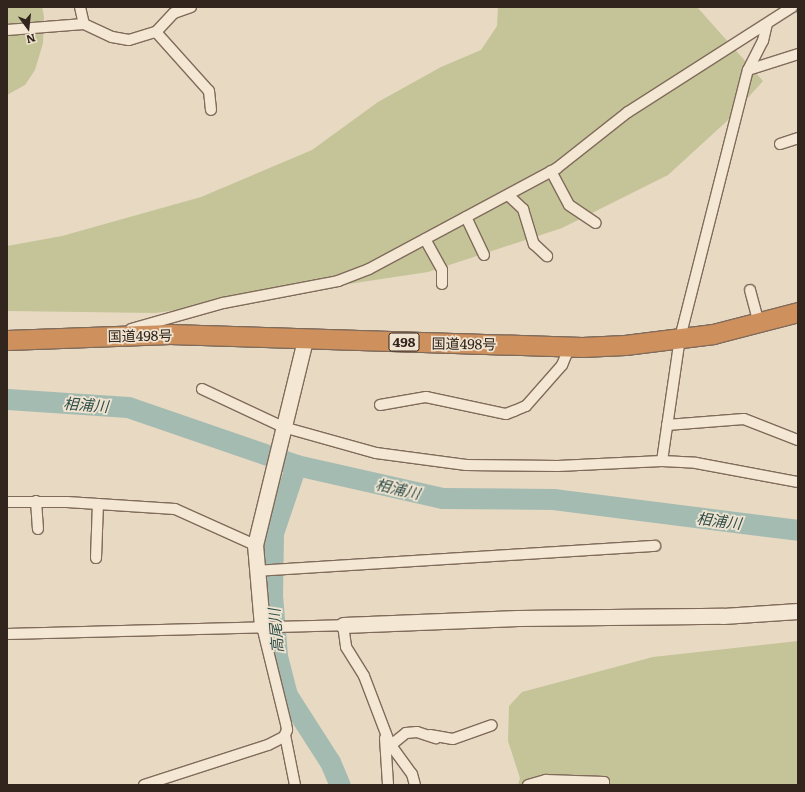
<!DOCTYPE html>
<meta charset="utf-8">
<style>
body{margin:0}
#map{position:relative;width:805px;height:792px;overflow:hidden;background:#e8d9c2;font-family:Literata,"Noto Sans JP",serif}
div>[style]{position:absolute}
.green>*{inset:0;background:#c4c498}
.stream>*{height:3.5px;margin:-1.75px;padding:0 1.75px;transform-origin:1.75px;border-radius:1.75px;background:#a4bbb2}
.river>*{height:21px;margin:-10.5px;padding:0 10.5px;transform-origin:10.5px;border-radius:10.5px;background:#a4bbb2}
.roads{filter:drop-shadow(1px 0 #806b5b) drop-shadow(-1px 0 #806b5b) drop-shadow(0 1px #806b5b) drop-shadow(0 -1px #806b5b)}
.street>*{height:10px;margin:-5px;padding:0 5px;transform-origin:5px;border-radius:5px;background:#f4e7d4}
.secondary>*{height:15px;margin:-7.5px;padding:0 7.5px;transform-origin:7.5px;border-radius:7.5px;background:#f4e7d4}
.highway>*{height:19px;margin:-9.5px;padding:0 9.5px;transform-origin:9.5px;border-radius:9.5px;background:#ce905c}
span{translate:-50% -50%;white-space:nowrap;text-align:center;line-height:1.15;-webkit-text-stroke:3.5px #f0e4d1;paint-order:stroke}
.shield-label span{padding:1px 3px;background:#f0e4d1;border:1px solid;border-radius:3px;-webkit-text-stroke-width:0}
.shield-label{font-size:13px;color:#31251e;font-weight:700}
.street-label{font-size:14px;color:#31251e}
.water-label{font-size:15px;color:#2f4f4a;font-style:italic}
.frame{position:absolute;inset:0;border:8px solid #31251e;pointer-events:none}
.north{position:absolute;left:8px;top:8px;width:40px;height:40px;-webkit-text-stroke:3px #f0e4d1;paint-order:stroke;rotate:165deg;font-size:11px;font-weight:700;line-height:16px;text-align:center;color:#31251e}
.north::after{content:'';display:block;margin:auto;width:14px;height:18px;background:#31251e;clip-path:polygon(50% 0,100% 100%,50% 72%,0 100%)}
</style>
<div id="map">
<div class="green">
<i style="clip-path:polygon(7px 7px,42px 7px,44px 16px,43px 43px,35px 70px,25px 85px,7px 95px)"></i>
<i style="clip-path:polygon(498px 7px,697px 7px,763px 81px,727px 121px,668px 175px,562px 228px,428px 272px,156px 313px,7px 311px,7px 246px,62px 236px,201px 197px,312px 150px,378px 102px,441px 67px,481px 50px,497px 26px)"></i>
<i style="clip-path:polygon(798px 641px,798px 785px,518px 785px,520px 778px,508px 741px,509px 706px,522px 692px,653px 657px)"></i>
</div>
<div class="stream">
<i style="left:796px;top:7px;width:5px;rotate:68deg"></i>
</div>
<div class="river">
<i style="left:7px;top:399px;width:121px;rotate:3.8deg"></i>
<i style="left:128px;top:407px;width:178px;rotate:19deg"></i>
<i style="left:296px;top:465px;width:150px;rotate:12.7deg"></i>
<i style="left:442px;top:498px;width:111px;rotate:0.5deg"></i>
<i style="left:553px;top:499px;width:247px;rotate:7.2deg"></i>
<i style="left:296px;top:465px;width:72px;rotate:108.7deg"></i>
<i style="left:273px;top:533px;width:62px;rotate:90.9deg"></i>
<i style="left:272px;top:595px;width:61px;rotate:85.3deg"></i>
<i style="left:277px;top:656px;width:40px;rotate:75.6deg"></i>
<i style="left:287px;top:695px;width:80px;rotate:57.3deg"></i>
<i style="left:330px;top:762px;width:25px;rotate:67deg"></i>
</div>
<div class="roads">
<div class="street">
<i style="left:80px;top:7px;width:17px;rotate:77deg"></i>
<i style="left:7px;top:30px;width:77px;rotate:-4.5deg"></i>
<i style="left:84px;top:24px;width:31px;rotate:25deg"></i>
<i style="left:112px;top:37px;width:17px;rotate:10deg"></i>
<i style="left:129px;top:40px;width:28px;rotate:-17deg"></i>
<i style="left:156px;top:32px;width:26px;rotate:-47deg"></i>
<i style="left:174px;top:13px;width:18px;rotate:-19deg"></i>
<i style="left:156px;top:32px;width:79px;rotate:48.1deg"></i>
<i style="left:209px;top:91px;width:19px;rotate:84deg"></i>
<i style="left:748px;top:70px;width:52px;rotate:-17.7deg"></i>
<i style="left:780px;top:144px;width:19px;rotate:-18deg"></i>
<i style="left:551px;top:171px;width:38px;rotate:62deg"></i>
<i style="left:569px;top:205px;width:32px;rotate:34deg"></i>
<i style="left:508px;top:195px;width:21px;rotate:43deg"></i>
<i style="left:523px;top:209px;width:37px;rotate:73deg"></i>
<i style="left:534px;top:244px;width:18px;rotate:43deg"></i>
<i style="left:466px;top:217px;width:42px;rotate:64.7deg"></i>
<i style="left:425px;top:239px;width:35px;rotate:61deg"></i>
<i style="left:442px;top:270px;width:14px;rotate:90deg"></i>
<i style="left:750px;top:290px;width:35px;rotate:75deg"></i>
<i style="left:131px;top:329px;width:96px;rotate:-15.8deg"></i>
<i style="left:223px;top:303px;width:117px;rotate:-10.8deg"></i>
<i style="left:338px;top:281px;width:33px;rotate:-21deg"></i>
<i style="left:369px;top:269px;width:213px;rotate:-28.2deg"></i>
<i style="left:557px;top:168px;width:90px;rotate:-38.3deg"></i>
<i style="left:628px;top:112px;width:195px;rotate:-32.6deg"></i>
<i style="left:202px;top:389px;width:89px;rotate:25.1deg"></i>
<i style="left:283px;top:427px;width:97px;rotate:15.6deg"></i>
<i style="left:376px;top:453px;width:91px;rotate:7.6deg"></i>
<i style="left:466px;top:465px;width:92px;rotate:0.6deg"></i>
<i style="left:558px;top:466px;width:104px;rotate:-2.8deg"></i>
<i style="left:662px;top:461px;width:34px;rotate:3deg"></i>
<i style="left:696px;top:463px;width:104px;rotate:10.6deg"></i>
<i style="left:380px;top:405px;width:47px;rotate:-9.9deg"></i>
<i style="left:426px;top:397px;width:82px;rotate:12deg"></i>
<i style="left:506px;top:414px;width:9px;rotate:-21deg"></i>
<i style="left:514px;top:411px;width:13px;rotate:-23deg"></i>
<i style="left:526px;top:406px;width:55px;rotate:-48.7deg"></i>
<i style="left:562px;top:365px;width:21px;rotate:-67deg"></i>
<i style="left:667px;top:425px;width:77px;rotate:-4.5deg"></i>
<i style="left:744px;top:419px;width:58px;rotate:21.3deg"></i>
<i style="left:662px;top:461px;width:124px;rotate:-81.7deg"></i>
<i style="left:680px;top:338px;width:276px;rotate:-75.8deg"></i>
<i style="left:748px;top:70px;width:33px;rotate:-63deg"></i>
<i style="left:763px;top:41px;width:17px;rotate:-77deg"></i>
<i style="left:36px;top:501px;width:28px;rotate:86deg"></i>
<i style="left:7px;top:502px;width:60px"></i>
<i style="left:67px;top:502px;width:108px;rotate:3.7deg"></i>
<i style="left:175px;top:509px;width:88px;rotate:24.2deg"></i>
<i style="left:96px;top:558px;width:54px;rotate:-87.9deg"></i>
<i style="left:256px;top:571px;width:400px;rotate:-3.6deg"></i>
<i style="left:7px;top:634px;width:336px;rotate:-1.5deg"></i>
<i style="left:343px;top:625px;width:22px;rotate:82deg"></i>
<i style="left:346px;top:647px;width:34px;rotate:58deg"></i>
<i style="left:364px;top:676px;width:73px;rotate:69.1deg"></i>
<i style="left:390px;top:744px;width:37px;rotate:54deg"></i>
<i style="left:412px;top:774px;width:11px;rotate:75deg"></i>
<i style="left:285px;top:735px;width:51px;rotate:78.7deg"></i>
<i style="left:430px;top:735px;width:23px;rotate:10deg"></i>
<i style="left:453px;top:739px;width:41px;rotate:-19.7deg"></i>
<i style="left:385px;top:738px;width:47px;rotate:86.3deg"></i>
<i style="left:391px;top:745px;width:19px;rotate:-39deg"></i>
<i style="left:406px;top:733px;width:11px;rotate:-5deg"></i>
<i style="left:417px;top:732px;width:20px;rotate:18deg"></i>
<i style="left:144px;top:785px;width:130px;rotate:-17.9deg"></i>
<i style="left:268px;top:745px;width:18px;rotate:-27deg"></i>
<i style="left:284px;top:737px;width:8px;rotate:-67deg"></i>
<i style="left:287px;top:730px;width:6px;rotate:-99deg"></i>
<i style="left:286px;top:724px;width:101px;rotate:-103.8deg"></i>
<i style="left:528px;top:785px;width:19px;rotate:-16deg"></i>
<i style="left:546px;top:780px;width:58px;rotate:2deg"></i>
<i style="left:604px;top:782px;width:3px;rotate:90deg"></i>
</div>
<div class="secondary">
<i style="left:343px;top:625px;width:175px;rotate:-2.3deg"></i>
<i style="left:518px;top:618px;width:205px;rotate:-0.6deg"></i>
<i style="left:723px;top:616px;width:75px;rotate:-3.8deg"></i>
<i style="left:262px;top:626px;width:81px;rotate:-94.9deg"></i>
<i style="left:255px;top:545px;width:211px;rotate:-76.3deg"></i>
</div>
<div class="highway">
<i style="left:7px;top:340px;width:163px;rotate:-2.1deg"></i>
<i style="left:170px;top:334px;width:412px;rotate:1.8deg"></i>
<i style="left:582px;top:347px;width:43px;rotate:-2.7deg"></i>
<i style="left:625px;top:345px;width:89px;rotate:-7.1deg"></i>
<i style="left:713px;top:334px;width:88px;rotate:-14.5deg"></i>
</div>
</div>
<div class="shield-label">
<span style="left:404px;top:342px">498</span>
</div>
<div class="street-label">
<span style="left:140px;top:335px;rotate:-1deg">国道498号</span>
<span style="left:464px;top:343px;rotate:1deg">国道498号</span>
</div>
<div class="water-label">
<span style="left:86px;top:404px;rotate:4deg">相浦川</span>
<span style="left:398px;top:488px;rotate:13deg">相浦川</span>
<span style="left:719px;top:520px;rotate:7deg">相浦川</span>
<span style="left:275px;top:631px;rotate:-95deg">高尾川</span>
</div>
<div class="frame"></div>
<div class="north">N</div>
</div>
